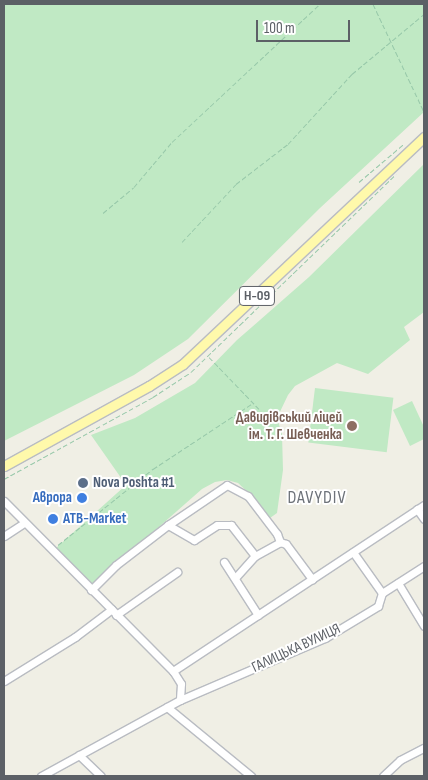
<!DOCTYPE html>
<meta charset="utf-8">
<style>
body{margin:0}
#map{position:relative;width:428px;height:780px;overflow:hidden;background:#f0efe5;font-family:"Sofia Sans Condensed",sans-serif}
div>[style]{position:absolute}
.green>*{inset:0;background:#c0e9c4;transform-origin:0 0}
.path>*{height:1px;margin-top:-0.5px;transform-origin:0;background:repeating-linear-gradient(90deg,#97c8a9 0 5px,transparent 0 7.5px)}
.roads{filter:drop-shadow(1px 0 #b9bcc2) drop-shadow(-1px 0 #b9bcc2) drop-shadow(0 1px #b9bcc2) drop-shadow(0 -1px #b9bcc2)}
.minor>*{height:7px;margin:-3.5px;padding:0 3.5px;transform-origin:3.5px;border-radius:3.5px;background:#fff}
.major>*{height:9px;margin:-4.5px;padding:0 4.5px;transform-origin:4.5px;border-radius:4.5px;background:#fff9ab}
.dots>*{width:14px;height:14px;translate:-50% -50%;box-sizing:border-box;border:2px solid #fff;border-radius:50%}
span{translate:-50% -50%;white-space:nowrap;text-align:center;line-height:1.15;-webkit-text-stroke:4px #fff;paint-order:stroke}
.shield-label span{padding:1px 4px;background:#fff;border:1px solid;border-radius:4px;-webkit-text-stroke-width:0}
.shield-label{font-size:14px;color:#5c6066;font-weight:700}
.education-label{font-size:15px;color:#785e54;font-weight:700}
.right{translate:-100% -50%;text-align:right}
.service-label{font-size:15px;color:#4e5e75;font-weight:700}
.left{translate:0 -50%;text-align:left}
.shop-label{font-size:15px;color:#366cbe;font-weight:700}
.street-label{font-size:15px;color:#5c6066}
.quarter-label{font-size:18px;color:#6d7279;letter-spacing:1px}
.frame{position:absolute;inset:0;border:5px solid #5c6066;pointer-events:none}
.scale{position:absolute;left:256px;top:20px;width:94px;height:22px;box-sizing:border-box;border:2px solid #5c6066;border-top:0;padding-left:6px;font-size:15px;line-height:18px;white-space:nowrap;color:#5c6066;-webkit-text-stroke:4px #fff;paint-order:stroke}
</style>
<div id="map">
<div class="green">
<i style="clip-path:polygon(4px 4px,424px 4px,424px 112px,320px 208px,188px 339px,134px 375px,4px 441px)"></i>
<i style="clip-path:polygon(424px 164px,424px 312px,404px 327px,410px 340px,368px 374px,337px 363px,295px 386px,288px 395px,277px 418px,282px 434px,283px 470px,277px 513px,270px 518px,253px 497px,238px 483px,227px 480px,215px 482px,202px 489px,93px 585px,56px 548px,126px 485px,91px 435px,135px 418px,195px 383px,237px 340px,309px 277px)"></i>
<i style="left:315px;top:388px;width:79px;height:55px;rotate:7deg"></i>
<i style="clip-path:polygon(412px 401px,424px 427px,424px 439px,410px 446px,393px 410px)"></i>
</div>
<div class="path">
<i style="left:373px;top:4px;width:119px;rotate:64.7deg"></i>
<i style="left:359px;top:182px;width:60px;rotate:-40.3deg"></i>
<i style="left:103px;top:213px;width:40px;rotate:-40deg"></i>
<i style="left:134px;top:187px;width:59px;rotate:-49.8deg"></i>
<i style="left:172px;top:142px;width:202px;rotate:-43deg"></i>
<i style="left:182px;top:242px;width:79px;rotate:-47deg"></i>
<i style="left:236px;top:184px;width:66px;rotate:-37.6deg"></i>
<i style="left:288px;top:144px;width:95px;rotate:-47.6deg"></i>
<i style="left:352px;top:74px;width:94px;rotate:-39.8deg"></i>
<i style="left:209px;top:357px;width:72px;rotate:46.1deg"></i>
<i style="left:4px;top:479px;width:170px;rotate:-28.8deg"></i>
<i style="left:153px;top:397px;width:45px;rotate:-33.3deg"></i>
<i style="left:191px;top:372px;width:285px;rotate:-44deg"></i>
<i style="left:58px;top:545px;width:122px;rotate:-38.7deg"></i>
<i style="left:153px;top:469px;width:120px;rotate:-33.4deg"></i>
</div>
<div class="roads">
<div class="minor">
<i style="left:4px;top:501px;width:240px;rotate:45.2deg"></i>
<i style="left:173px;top:671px;width:15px;rotate:58deg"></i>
<i style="left:181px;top:684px;width:16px;rotate:94deg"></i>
<i style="left:417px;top:509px;width:12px;rotate:55deg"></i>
<i style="left:168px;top:525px;width:71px;rotate:-34.1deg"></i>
<i style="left:227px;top:485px;width:24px;rotate:28deg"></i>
<i style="left:248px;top:496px;width:48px;rotate:52.7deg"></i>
<i style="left:277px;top:534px;width:9px;rotate:69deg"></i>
<i style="left:4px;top:536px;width:24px;rotate:-33deg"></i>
<i style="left:224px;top:562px;width:63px;rotate:57.3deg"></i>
<i style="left:235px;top:578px;width:30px;rotate:-48deg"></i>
<i style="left:255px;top:556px;width:29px;rotate:-29deg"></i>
<i style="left:280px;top:542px;width:6px;rotate:18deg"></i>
<i style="left:286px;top:544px;width:44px;rotate:53.4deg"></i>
<i style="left:398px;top:583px;width:50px;rotate:58.8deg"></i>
<i style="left:91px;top:590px;width:35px;rotate:-45deg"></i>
<i style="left:116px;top:565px;width:66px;rotate:-37.6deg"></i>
<i style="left:168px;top:525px;width:30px;rotate:30deg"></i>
<i style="left:194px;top:540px;width:27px;rotate:-33deg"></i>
<i style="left:217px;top:525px;width:14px"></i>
<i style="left:231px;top:525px;width:39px;rotate:52deg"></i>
<i style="left:382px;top:593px;width:50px;rotate:-32.7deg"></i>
<i style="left:116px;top:615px;width:75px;rotate:-35.2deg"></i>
<i style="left:173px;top:671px;width:301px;rotate:-33.5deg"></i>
<i style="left:4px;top:681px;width:84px;rotate:-31.8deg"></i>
<i style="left:75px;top:637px;width:46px;rotate:-37.1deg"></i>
<i style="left:167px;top:707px;width:109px;rotate:39.4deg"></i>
<i style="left:79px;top:755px;width:30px;rotate:44deg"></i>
<i style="left:41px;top:776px;width:158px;rotate:-28.7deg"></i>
<i style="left:180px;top:700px;width:158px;rotate:-23.2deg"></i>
<i style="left:325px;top:638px;width:62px;rotate:-31.1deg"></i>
<i style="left:378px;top:606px;width:14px;rotate:-73deg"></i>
<i style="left:382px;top:593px;width:50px;rotate:-125.3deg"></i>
<i style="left:383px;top:776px;width:23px;rotate:-43deg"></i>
<i style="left:400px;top:760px;width:27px;rotate:-27deg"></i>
</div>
<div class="major">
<i style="left:4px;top:466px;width:166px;rotate:-28.9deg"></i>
<i style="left:149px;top:386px;width:40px;rotate:-32.9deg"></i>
<i style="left:183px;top:364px;width:331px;rotate:-43.3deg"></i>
</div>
</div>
<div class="dots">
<i style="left:352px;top:426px;background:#8d6e63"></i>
<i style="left:83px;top:483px;background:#5c6f8a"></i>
<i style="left:82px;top:498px;background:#3f7fe0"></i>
<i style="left:53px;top:519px;background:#3f7fe0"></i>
</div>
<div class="shield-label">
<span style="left:257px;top:296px">Н-09</span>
</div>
<div class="education-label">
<span class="right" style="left:342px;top:426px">Давидівський ліцей<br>ім. Т. Г. Шевченка</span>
</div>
<div class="service-label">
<span class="left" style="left:93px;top:483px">Nova Poshta #1</span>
</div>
<div class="shop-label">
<span class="right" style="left:72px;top:498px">Аврора</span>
<span class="left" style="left:63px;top:519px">ATB-Market</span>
</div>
<div class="street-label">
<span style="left:296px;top:648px;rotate:-25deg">ГАЛИЦЬКА ВУЛИЦЯ</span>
</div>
<div class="quarter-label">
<span style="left:317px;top:498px">DAVYDIV</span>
</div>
<div class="frame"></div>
<div class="scale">100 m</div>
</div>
